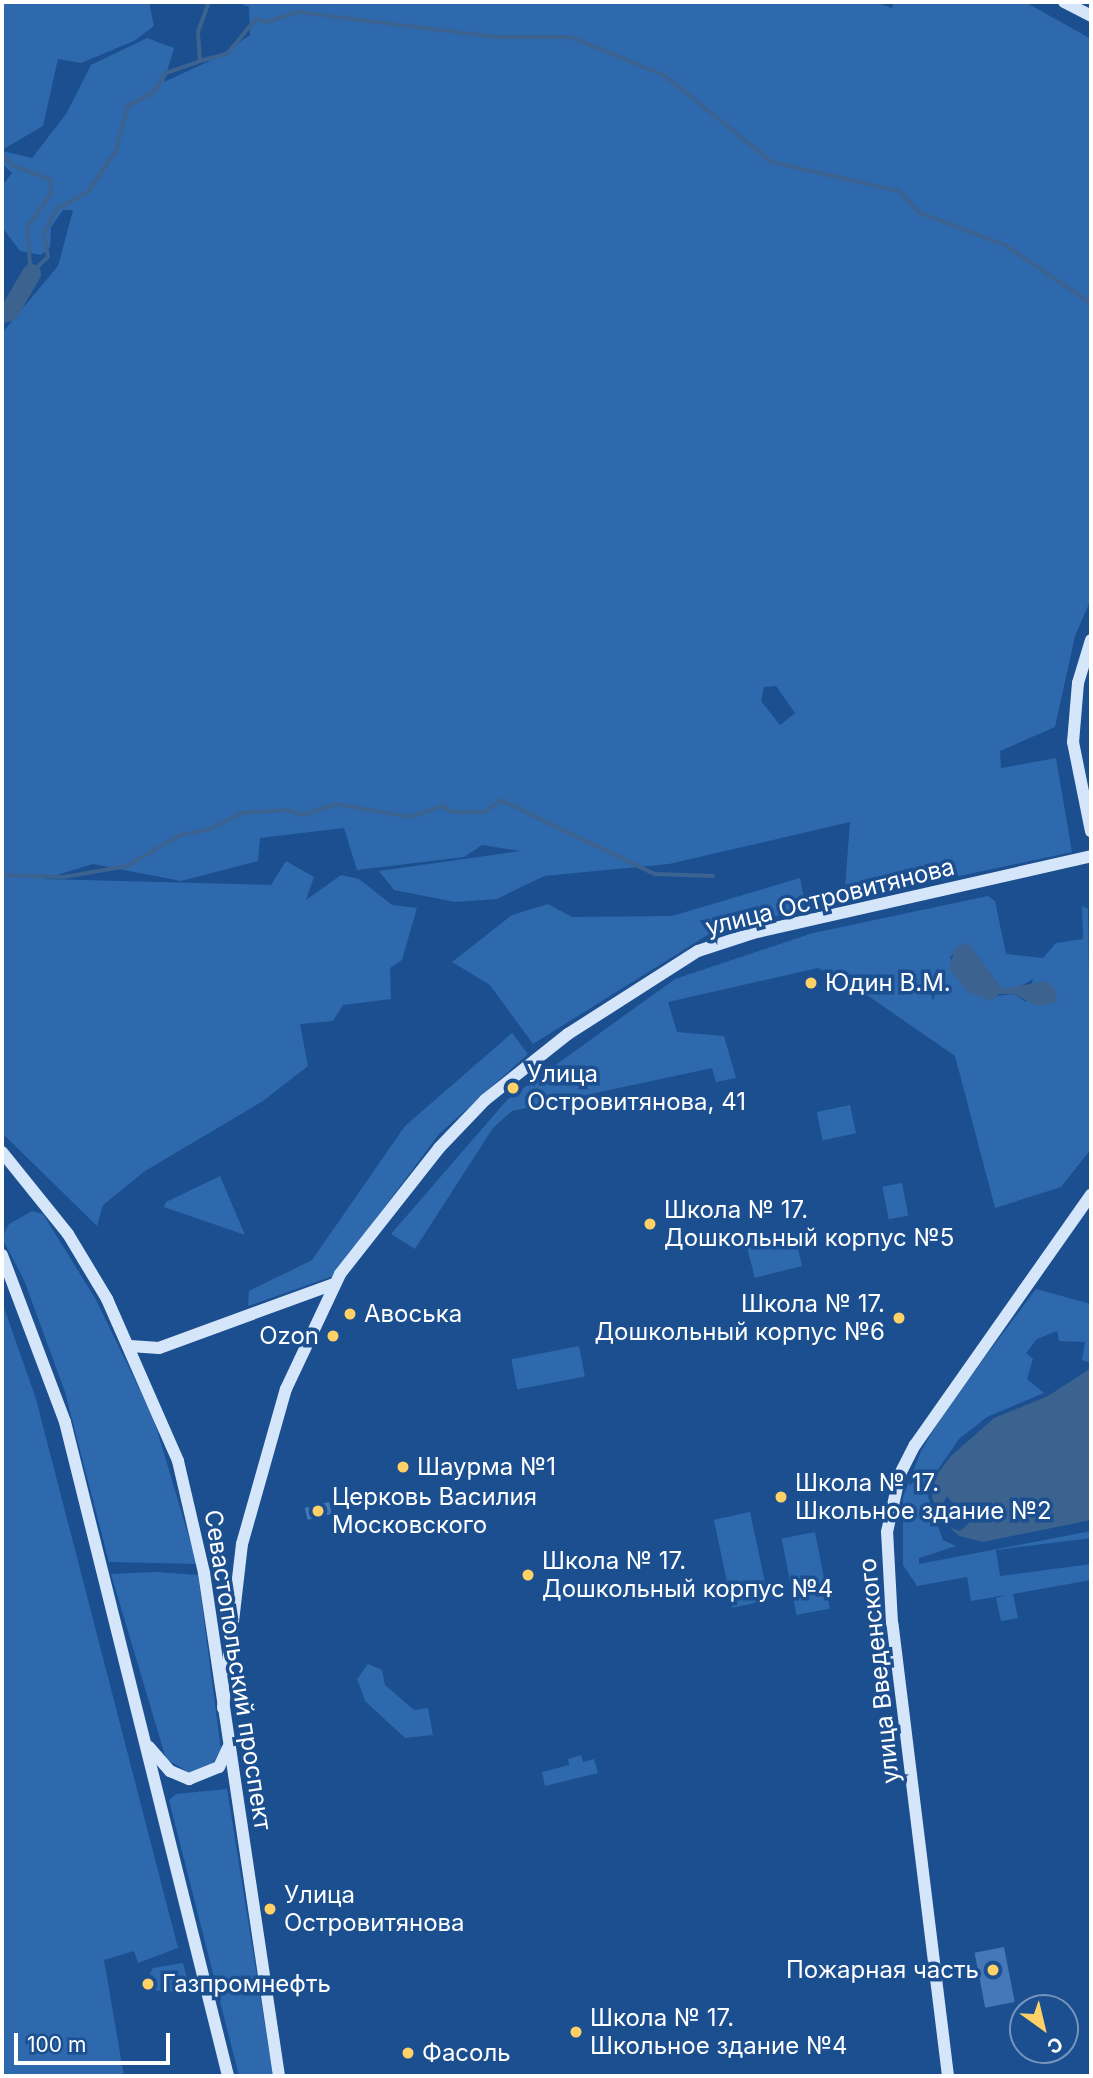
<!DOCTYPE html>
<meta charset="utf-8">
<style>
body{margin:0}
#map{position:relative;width:1093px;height:2078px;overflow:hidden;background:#1b4f8f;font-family:Inter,sans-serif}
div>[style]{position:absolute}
.green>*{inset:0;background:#2e69ad;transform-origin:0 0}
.water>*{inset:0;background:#3c6290}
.pier>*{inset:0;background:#1b4f8f}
.stream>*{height:3.5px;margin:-1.75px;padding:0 1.75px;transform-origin:1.75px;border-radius:1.75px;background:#3c6290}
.river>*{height:19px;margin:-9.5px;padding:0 9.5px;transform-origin:9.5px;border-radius:9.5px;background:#3c6290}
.building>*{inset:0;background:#4478b7;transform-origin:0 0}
.secondary>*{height:12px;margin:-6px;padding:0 6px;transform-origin:6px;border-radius:6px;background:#d6e6fa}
.dots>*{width:19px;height:19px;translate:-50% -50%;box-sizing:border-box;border:4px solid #1b4f8f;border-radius:50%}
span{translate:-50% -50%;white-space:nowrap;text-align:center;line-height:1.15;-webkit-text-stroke:7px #1b4f8f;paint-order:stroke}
.street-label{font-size:24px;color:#fff}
.poi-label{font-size:24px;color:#fff}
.left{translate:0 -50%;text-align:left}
.right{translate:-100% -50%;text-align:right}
.frame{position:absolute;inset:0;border:4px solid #fff;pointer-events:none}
.north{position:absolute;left:1009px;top:1994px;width:70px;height:70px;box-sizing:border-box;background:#1b4f8f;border:2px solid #7695bc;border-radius:50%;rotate:146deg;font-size:19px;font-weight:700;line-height:28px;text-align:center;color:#fff}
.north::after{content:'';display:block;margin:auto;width:24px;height:32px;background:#ffd166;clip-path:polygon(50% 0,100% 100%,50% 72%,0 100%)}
.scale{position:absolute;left:14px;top:2033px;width:156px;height:32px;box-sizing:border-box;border:4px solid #fff;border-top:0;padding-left:9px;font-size:21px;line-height:24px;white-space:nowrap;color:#fff;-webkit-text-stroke:5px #1b4f8f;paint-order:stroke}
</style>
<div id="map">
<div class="green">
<i style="clip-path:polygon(2px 2px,149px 2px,154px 26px,134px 41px,81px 63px,58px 59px,43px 126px,2px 150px)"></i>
<i style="clip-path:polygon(evenodd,236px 2px,875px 2px,892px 8px,894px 2px,1025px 2px,1091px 39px,1091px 599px,1075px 636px,1055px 727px,1000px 751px,1001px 768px,1056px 758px,1072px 852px,844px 901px,850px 822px,669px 864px,544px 876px,497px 899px,455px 902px,394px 890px,379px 871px,520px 851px,482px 845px,464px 857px,357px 870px,344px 828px,260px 838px,258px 861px,181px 881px,93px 864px,44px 879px,271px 885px,286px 861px,314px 877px,306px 900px,341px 875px,359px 879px,392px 905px,417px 908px,402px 960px,390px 968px,391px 999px,343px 1005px,333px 1021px,300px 1024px,308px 1066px,263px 1101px,145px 1171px,103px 1205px,97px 1226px,2px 1133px,2px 333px,58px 266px,73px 210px,63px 210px,51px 227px,50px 247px,41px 255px,20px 251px,2px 227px,2px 186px,12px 173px,2px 164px,2px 151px,32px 158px,66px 114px,91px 65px,147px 38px,174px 48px,164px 82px,216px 58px,250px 35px,249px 7px,236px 2px,776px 686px,795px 713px,780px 725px,761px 701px,764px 687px,776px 686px)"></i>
<i style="clip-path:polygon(800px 878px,806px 909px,714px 931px,533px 1044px,490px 985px,452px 962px,512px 915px,548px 904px,572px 917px,672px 916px)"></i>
<i style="clip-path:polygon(evenodd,988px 896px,995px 901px,1006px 954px,1043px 958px,1056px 943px,1083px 939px,1082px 906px,1088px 909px,1091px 1149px,1061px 1187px,995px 1208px,955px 1056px,851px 984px,818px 968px,668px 1002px,677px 1032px,724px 1036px,736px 1078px,716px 1082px,712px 1068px,512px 1111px,493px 1128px,415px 1249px,391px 1234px,507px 1100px,675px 979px,813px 933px,988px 896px,968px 944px,1002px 989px,1016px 989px,1033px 979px,1026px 1002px,1014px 994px,986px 997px,967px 991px,950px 957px,968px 944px)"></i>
<i style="clip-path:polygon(512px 1033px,528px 1054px,439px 1134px,333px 1276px,248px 1306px,249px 1291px,312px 1260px,405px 1126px)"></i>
<i style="left:850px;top:1105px;width:29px;height:34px;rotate:78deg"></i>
<i style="clip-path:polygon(220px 1176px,245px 1235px,164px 1207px,166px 1202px)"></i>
<i style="left:902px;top:1183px;width:33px;height:20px;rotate:79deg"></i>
<i style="clip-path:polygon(32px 1211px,43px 1214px,95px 1298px,153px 1417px,197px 1564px,109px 1562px,65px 1392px,24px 1280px,2px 1238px,9px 1224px)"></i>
<i style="left:794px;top:1233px;width:34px;height:49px;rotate:76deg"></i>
<i style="clip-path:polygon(1036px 1289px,1091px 1304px,1091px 1363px,1082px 1360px,1085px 1342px,1059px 1341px,1057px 1331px,1037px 1339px,1026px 1353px,1033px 1359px,1027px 1379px,1044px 1393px,987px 1417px,959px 1439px,934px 1475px,928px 1496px,933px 1513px,916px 1519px,934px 1516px,943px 1540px,956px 1546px,919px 1558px,919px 1564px,1091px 1531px,1091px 1538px,996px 1550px,1000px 1576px,1091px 1564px,1091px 1580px,1013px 1594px,1018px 1618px,1001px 1621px,996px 1598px,1006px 1595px,971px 1601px,967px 1577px,917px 1586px,903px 1565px,903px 1497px,921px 1451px,949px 1405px)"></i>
<i style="clip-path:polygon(2px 1302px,36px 1399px,178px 1948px,138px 1963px,134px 1951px,104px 1960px,124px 2076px,2px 2076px)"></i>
<i style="left:579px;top:1346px;width:31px;height:69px;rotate:79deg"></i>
<i style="left:750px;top:1512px;width:90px;height:37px;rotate:78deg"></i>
<i style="left:815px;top:1532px;width:78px;height:34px;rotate:79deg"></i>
<i style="clip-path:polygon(156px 1572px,198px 1575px,221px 1750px,211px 1766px,190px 1773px,166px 1759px,111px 1574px)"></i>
<i style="clip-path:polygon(368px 1664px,382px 1670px,385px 1685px,414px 1710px,428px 1708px,433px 1735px,405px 1738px,365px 1701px,357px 1679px)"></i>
<i style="clip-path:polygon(581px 1755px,583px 1762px,594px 1759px,598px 1773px,545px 1786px,542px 1772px,569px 1765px,568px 1759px)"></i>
<i style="clip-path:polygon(227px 1789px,273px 2076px,239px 2076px,169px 1800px,176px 1794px)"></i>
<i style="clip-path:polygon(183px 1963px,191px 1993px,150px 1990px,146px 1981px,153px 1968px)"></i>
</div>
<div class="water">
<i style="clip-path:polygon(968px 943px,1002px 989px,1045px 981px,1055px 988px,1057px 1003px,1037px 1006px,1014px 994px,999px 994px,992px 1001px,967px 991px,949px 968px,956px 947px)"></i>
<i style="clip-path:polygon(1091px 1368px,1091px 1520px,983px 1542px,959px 1536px,941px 1519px,932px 1497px,936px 1476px,950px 1457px,994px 1418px,1048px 1396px)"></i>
</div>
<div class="pier">
<i style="clip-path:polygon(947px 1496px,956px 1508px,977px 1516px,960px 1531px,949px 1527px,938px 1513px)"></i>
</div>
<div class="stream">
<i style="left:200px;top:61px;width:28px;rotate:-15deg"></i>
<i style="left:227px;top:54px;width:45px;rotate:-50.4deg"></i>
<i style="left:256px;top:19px;width:11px;rotate:15deg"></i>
<i style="left:267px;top:22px;width:33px;rotate:-18deg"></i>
<i style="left:298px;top:12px;width:199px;rotate:7.2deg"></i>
<i style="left:495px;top:37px;width:76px"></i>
<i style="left:571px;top:37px;width:103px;rotate:22.3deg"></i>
<i style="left:666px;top:76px;width:136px;rotate:39.1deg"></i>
<i style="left:772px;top:162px;width:130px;rotate:12.9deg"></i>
<i style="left:899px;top:191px;width:30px;rotate:46deg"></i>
<i style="left:920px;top:213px;width:91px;rotate:20.6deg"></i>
<i style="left:1005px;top:245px;width:104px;rotate:34deg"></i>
<i style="left:2px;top:153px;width:16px;rotate:50deg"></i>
<i style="left:12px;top:165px;width:42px;rotate:21deg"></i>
<i style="left:51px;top:180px;width:13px;rotate:86deg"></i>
<i style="left:52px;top:193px;width:42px;rotate:125.2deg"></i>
<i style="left:28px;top:227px;width:46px;rotate:86.3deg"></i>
<i style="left:31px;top:273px;width:23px;rotate:-43deg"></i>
<i style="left:48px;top:257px;width:23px;rotate:-100deg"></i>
<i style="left:44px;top:234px;width:28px;rotate:-63deg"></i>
<i style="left:57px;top:209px;width:35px;rotate:-29deg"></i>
<i style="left:88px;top:192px;width:50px;rotate:-55.7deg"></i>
<i style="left:116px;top:151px;width:47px;rotate:-75.1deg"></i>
<i style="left:128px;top:106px;width:31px;rotate:-29deg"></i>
<i style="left:155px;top:91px;width:21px;rotate:-59deg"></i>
<i style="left:166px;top:73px;width:36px;rotate:-19deg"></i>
<i style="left:200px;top:61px;width:29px;rotate:-94deg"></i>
<i style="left:198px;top:32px;width:32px;rotate:-70deg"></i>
<i style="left:2px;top:875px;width:62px;rotate:1.8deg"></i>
<i style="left:64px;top:877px;width:64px;rotate:-9.9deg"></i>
<i style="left:127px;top:866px;width:61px;rotate:-30.3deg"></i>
<i style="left:180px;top:835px;width:31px;rotate:-11deg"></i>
<i style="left:210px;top:829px;width:35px;rotate:-27deg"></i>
<i style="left:241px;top:813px;width:47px;rotate:-3.7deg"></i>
<i style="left:288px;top:810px;width:16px;rotate:18deg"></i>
<i style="left:303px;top:815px;width:35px;rotate:-18deg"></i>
<i style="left:336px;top:804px;width:75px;rotate:10deg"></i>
<i style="left:410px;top:817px;width:35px;rotate:-18deg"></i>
<i style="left:443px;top:806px;width:11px;rotate:34deg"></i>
<i style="left:452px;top:812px;width:32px"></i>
<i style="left:484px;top:812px;width:21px;rotate:-35deg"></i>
<i style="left:501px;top:800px;width:171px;rotate:25.7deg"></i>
<i style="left:655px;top:874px;width:58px;rotate:2deg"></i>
</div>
<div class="river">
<i style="left:2px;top:313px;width:7px;rotate:-16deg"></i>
<i style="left:9px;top:311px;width:44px;rotate:-59.9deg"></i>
</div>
<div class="building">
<i style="left:329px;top:1502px;width:12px;height:25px;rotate:76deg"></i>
<i style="left:1004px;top:1947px;width:56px;height:30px;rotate:79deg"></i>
</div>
<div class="secondary">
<i style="left:1064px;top:2px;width:30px;rotate:27deg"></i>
<i style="left:1091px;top:640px;width:45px;rotate:106.8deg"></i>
<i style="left:1078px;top:683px;width:59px;rotate:94.8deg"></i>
<i style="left:1073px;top:742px;width:91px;rotate:78.6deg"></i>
<i style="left:2px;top:1152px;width:105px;rotate:51.2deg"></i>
<i style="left:68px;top:1234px;width:76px;rotate:59deg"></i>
<i style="left:107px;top:1299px;width:177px;rotate:66.3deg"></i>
<i style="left:178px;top:1461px;width:115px;rotate:76.9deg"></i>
<i style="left:204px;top:1573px;width:509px;rotate:81.52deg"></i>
<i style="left:2px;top:1255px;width:178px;rotate:69.3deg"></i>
<i style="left:65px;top:1422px;width:674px;rotate:76deg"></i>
<i style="left:130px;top:1346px;width:29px;rotate:4deg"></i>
<i style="left:159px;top:1348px;width:186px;rotate:-20.1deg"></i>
<i style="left:223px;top:1708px;width:165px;rotate:-83.4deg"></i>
<i style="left:242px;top:1544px;width:161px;rotate:-74.2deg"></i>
<i style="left:286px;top:1389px;width:127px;rotate:-64.8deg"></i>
<i style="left:340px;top:1274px;width:160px;rotate:-51.8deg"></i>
<i style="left:439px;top:1148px;width:66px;rotate:-46.2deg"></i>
<i style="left:485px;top:1100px;width:106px;rotate:-38.5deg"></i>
<i style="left:568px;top:1034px;width:154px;rotate:-32.6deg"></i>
<i style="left:698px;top:951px;width:58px;rotate:-18.1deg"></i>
<i style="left:753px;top:933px;width:347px;rotate:-12.8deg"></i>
<i style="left:149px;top:1747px;width:32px;rotate:49deg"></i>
<i style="left:170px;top:1771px;width:21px;rotate:23deg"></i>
<i style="left:189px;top:1779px;width:32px;rotate:-22deg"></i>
<i style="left:219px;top:1767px;width:21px;rotate:-65deg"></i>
<i style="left:948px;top:2076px;width:456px;rotate:-97deg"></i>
<i style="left:892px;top:1623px;width:91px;rotate:-93.1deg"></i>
<i style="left:887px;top:1532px;width:59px;rotate:-77.4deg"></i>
<i style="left:900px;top:1474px;width:33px;rotate:-63deg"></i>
<i style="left:915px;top:1445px;width:306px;rotate:-54.9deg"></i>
</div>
<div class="dots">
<i style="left:811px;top:983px;background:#ffd166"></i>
<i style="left:513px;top:1088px;background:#ffd166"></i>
<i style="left:650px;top:1224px;background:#ffd166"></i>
<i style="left:350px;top:1314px;background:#ffd166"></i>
<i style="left:899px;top:1318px;background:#ffd166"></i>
<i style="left:333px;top:1336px;background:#ffd166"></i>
<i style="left:403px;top:1467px;background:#ffd166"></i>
<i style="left:781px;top:1497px;background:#ffd166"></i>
<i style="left:318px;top:1511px;background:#ffd166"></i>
<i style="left:528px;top:1575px;background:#ffd166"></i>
<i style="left:270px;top:1909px;background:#ffd166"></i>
<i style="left:993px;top:1970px;background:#ffd166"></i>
<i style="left:148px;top:1984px;background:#ffd166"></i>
<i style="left:576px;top:2032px;background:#ffd166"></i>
<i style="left:408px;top:2053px;background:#ffd166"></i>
</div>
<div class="street-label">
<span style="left:830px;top:897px;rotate:-14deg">улица Островитянова</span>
<span style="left:238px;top:1670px;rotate:81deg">Севастопольский проспект</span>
<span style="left:879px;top:1671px;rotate:-96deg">улица Введенского</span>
</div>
<div class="poi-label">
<span class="left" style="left:825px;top:983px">Юдин В.М.</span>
<span class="left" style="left:527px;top:1088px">Улица<br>Островитянова, 41</span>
<span class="left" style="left:664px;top:1224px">Школа № 17.<br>Дошкольный корпус №5</span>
<span class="right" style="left:885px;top:1318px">Школа № 17.<br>Дошкольный корпус №6</span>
<span class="left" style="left:364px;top:1314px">Авоська</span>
<span class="right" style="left:319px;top:1336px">Ozon</span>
<span class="left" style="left:417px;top:1467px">Шаурма №1</span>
<span class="left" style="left:795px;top:1497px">Школа № 17.<br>Школьное здание №2</span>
<span class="left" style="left:332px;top:1511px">Церковь Василия<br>Московского</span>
<span class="left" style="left:542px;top:1575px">Школа № 17.<br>Дошкольный корпус №4</span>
<span class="left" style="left:284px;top:1909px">Улица<br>Островитянова</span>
<span class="right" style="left:979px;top:1970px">Пожарная часть</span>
<span class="left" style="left:162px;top:1984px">Газпромнефть</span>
<span class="left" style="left:590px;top:2032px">Школа № 17.<br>Школьное здание №4</span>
<span class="left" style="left:422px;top:2053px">Фасоль</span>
</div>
<div class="frame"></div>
<div class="north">С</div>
<div class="scale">100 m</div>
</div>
